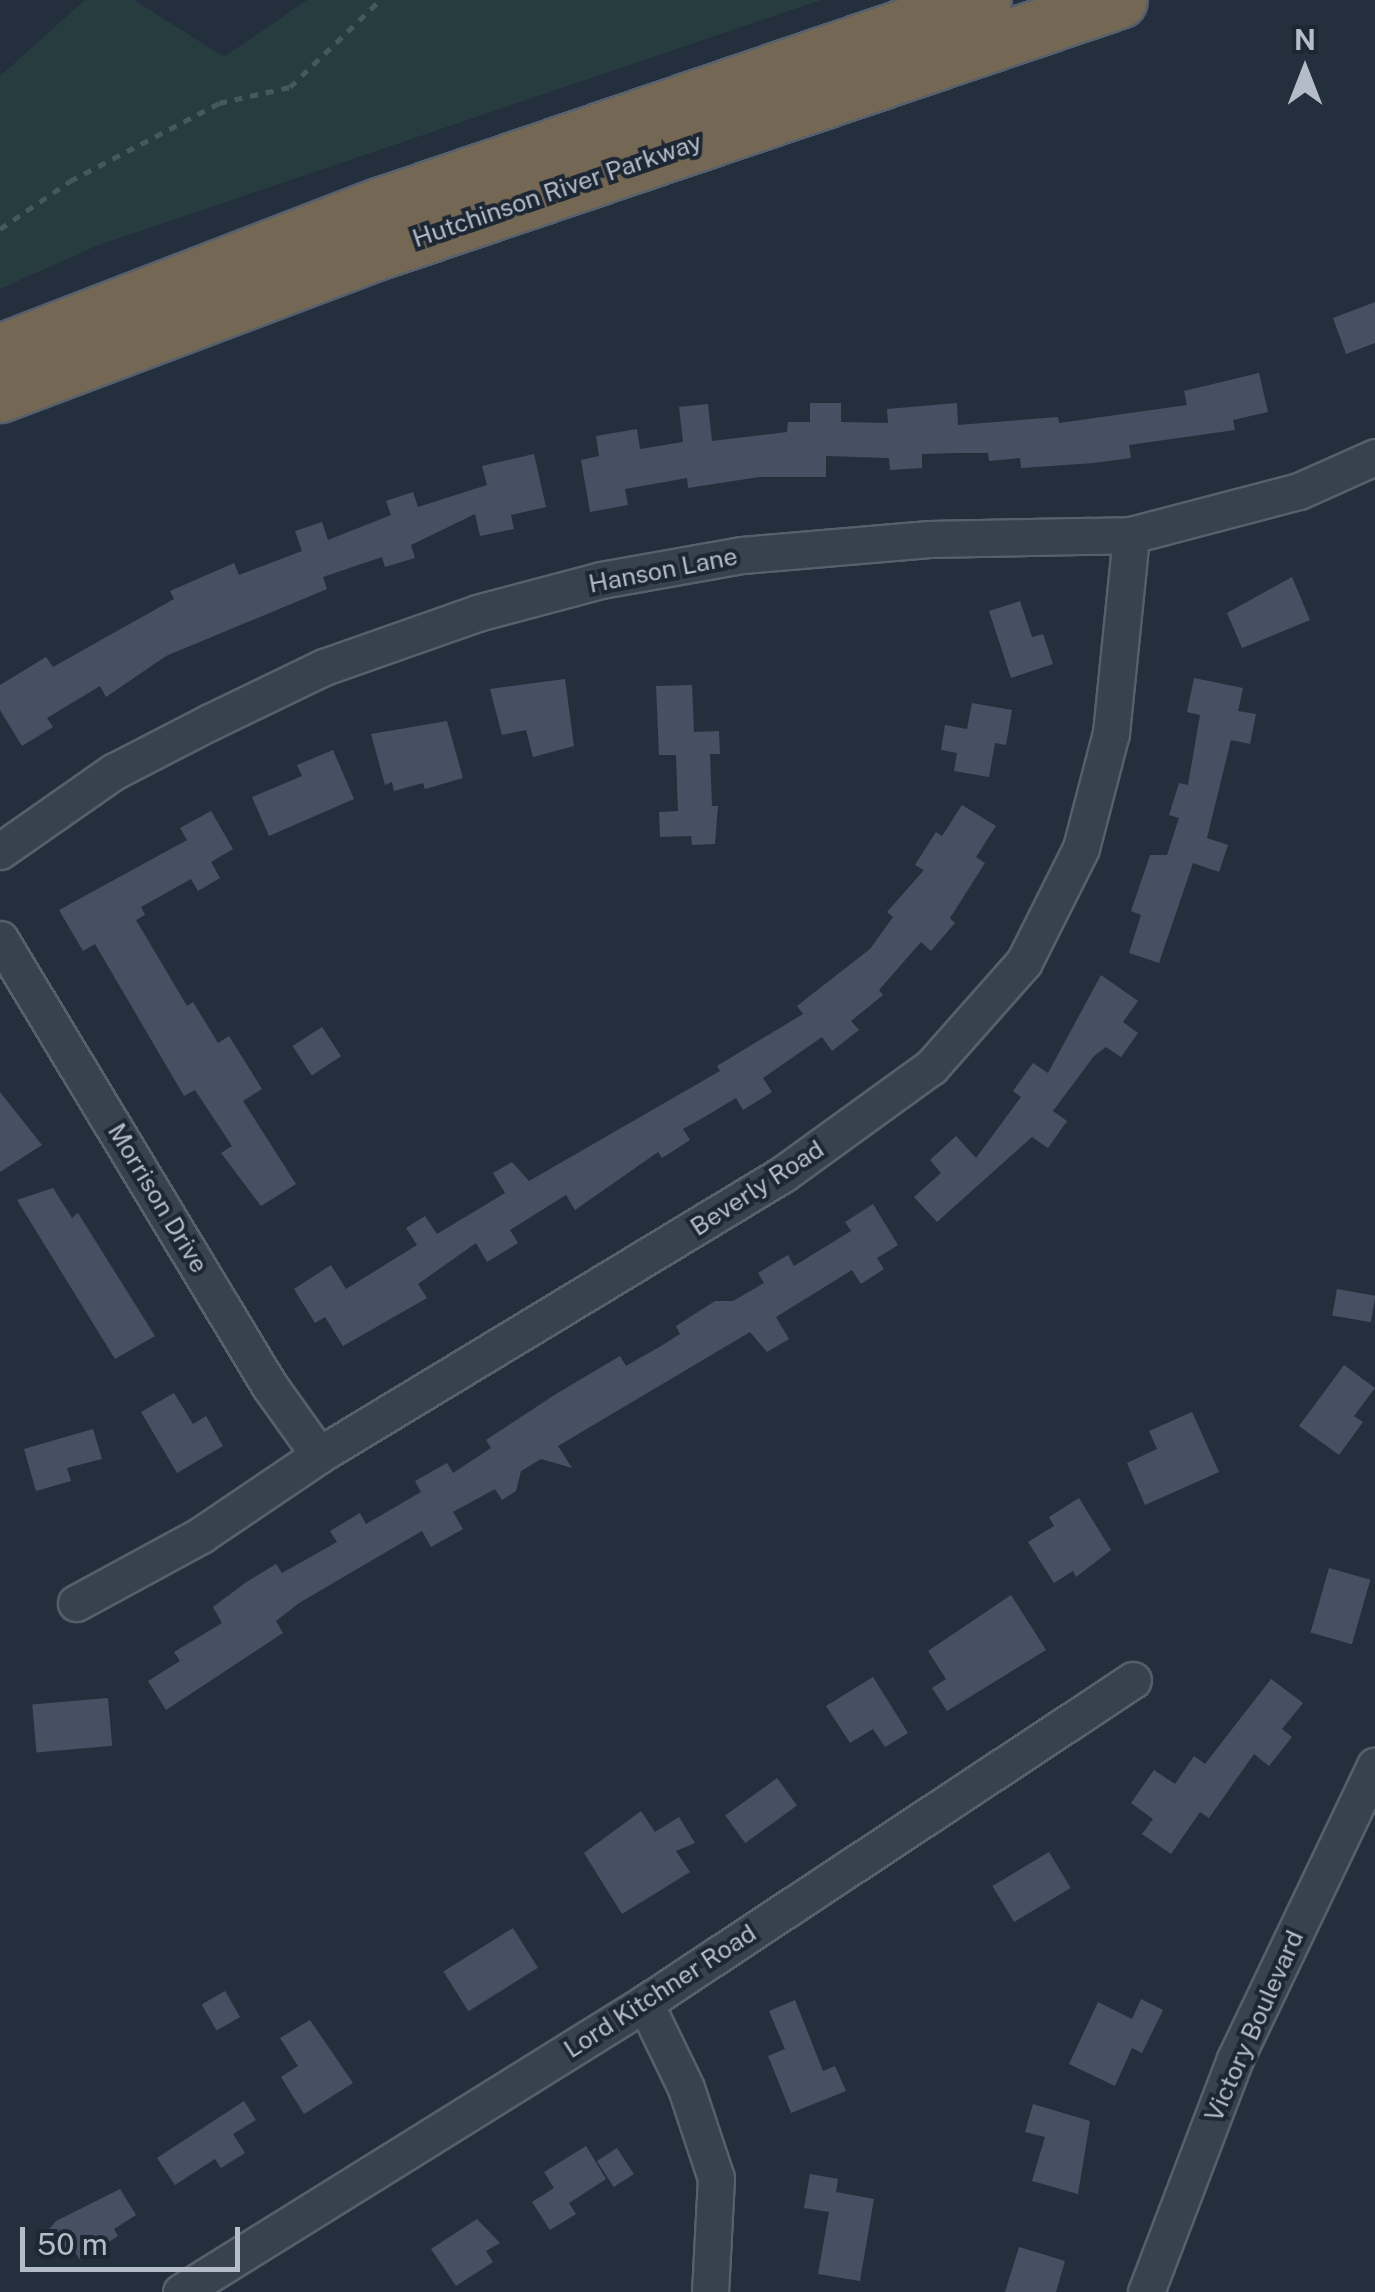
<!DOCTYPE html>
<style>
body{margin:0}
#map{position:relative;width:1375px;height:2292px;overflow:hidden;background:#242f3e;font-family:"Public Sans",sans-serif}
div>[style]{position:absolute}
.green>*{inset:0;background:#263c3f}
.building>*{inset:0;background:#455162;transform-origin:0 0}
.path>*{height:5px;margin-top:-2.5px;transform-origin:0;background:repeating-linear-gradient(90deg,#44595c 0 8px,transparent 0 16px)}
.roads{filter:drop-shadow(2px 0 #565f6c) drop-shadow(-2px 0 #565f6c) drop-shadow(0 2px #565f6c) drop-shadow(0 -2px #565f6c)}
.minor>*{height:35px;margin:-17.5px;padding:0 17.5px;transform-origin:17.5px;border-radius:17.5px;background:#38414e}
.motorway>*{height:55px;margin:-27.5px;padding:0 27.5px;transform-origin:27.5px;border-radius:27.5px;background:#746855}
span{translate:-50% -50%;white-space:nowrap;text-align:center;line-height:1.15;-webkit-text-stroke:8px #1d2633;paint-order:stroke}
.street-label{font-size:25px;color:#b4bcc9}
.north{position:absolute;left:1255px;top:20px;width:100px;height:100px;-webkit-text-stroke:8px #1d2633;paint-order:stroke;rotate:0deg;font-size:28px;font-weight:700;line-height:40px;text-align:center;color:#b4bcc9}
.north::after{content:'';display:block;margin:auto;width:35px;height:45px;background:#b4bcc9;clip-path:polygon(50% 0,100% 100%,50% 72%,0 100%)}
.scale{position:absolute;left:20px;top:2227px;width:220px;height:45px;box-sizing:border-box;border:5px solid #b4bcc9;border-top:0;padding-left:12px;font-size:30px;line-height:35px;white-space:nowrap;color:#b4bcc9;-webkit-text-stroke:8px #1d2633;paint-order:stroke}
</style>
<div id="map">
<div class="green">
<i style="clip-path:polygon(85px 0,134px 0,224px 57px,307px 0,821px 0,96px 246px,0 289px,0 76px)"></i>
</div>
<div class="building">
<i style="clip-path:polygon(1375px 302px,1375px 343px,1346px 354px,1333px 318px)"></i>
<i style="clip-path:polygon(1259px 373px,1268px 412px,1233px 420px,1235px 430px,1129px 445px,1131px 458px,1094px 463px,1021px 468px,1020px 458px,989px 461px,988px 453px,956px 453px,922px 454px,922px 468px,890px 470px,889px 458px,826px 456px,826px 477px,759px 477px,688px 488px,687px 478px,625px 489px,628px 505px,590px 512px,581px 460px,599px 456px,596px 436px,637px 429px,640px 449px,683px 442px,679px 407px,708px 404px,712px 441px,787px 432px,788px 422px,810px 422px,810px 403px,841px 403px,841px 422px,888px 423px,887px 409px,957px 403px,958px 425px,1058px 417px,1059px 423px,1187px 405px,1184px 391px)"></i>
<i style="clip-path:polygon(534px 454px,546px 507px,511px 515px,514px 529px,480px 536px,475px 514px,411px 545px,415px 558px,385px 567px,382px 557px,323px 577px,327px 589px,166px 656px,106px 697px,100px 686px,47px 718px,53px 727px,22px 746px,0 710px,0 685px,46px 657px,53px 667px,174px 599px,170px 591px,234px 563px,239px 575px,302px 551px,295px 531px,322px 522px,328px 540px,391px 515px,386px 501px,413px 492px,418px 507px,487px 485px,482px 466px)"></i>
<i style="clip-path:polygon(1292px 577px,1310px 620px,1242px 648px,1227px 613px)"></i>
<i style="clip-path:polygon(1020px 601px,1032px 637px,1043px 634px,1053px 664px,1011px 678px,989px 611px)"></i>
<i style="clip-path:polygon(1194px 678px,1243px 688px,1238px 711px,1256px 714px,1250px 744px,1231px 740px,1207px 838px,1228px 845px,1219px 872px,1193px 863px,1159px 963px,1129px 953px,1141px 915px,1131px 911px,1150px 855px,1167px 855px,1179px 818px,1169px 815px,1179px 783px,1188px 785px,1200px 715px,1187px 712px)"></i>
<i style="clip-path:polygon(565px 679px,574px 746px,533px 757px,526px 730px,502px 735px,490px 689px)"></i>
<i style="clip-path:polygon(692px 685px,694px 732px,719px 731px,720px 754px,710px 754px,712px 806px,718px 806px,715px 844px,692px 845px,691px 836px,660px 837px,659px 812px,678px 811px,676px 755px,659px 755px,656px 686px)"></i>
<i style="clip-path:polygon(972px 703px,1012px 710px,1006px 745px,995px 743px,989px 777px,954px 771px,957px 753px,941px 750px,945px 725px,967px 729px)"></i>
<i style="clip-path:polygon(447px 721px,463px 778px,425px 789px,423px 783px,394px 791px,392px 782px,385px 785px,371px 734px)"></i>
<i style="clip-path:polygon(333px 750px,354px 799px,269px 836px,252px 797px,302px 776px,297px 765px)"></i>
<i style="clip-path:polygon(962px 805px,996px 826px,976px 857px,985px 863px,950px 918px,955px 923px,931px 951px,921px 942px,879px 990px,883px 995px,851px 1021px,859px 1030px,832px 1051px,822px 1037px,763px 1078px,772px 1092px,743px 1110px,736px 1098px,706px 1116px,683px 1129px,690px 1140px,662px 1158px,658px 1152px,575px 1210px,566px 1195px,510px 1230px,518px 1243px,487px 1262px,476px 1243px,418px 1284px,427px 1298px,343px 1346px,325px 1317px,315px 1323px,294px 1289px,331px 1265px,346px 1289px,417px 1245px,406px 1228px,425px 1216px,437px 1234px,505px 1193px,493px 1173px,512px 1162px,529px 1181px,720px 1071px,717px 1066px,803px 1014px,797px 1006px,870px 949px,893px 917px,887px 912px,924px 870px,915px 865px,936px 832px,942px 836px)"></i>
<i style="clip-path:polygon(211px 811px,233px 849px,211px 862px,220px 878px,198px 891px,191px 879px,141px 907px,145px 915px,136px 920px,187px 1006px,193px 1002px,218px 1043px,229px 1036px,262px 1089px,243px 1101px,296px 1184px,261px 1206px,221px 1153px,232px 1146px,195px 1090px,184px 1096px,95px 944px,83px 951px,59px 910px,187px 840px,180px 828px)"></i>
<i style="clip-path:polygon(1101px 975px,1138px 1001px,1123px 1022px,1138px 1033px,1121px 1057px,1106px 1047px,1094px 1056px,1053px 1111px,1067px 1121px,1048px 1148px,1032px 1137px,937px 1222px,914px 1197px,941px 1173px,930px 1160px,956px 1136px,976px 1158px,1021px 1097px,1013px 1091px,1033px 1063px,1048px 1073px)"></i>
<i style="left:322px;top:1027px;width:35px;height:35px;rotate:57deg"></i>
<i style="clip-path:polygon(0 1092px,42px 1145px,0 1172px)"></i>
<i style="clip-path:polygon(53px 1188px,72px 1218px,78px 1213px,155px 1336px,115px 1359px,17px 1200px)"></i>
<i style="clip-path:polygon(873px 1204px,898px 1245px,877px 1258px,884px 1269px,861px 1284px,852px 1270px,776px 1317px,789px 1339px,767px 1352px,750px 1332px,558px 1446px,572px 1468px,541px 1459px,521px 1471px,516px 1491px,502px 1500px,495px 1489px,453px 1512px,463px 1529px,431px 1547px,422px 1531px,299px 1603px,276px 1621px,283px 1633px,166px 1710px,148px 1681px,180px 1661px,174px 1652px,222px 1623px,213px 1607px,245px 1583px,276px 1564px,282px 1573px,337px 1542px,330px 1531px,360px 1513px,366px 1524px,421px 1492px,415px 1481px,447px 1463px,453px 1473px,491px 1448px,486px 1440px,556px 1394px,620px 1356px,626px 1366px,661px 1346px,680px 1334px,676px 1326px,715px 1301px,733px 1301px,764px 1283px,758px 1273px,788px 1255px,794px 1266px,851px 1231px,845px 1222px)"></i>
<i style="left:1337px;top:1289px;width:39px;height:27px;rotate:10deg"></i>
<i style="clip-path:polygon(1344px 1365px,1375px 1388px,1354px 1416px,1363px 1422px,1339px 1455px,1299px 1426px)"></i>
<i style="clip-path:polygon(174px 1393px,193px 1424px,206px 1416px,223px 1446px,177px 1473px,141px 1412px)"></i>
<i style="clip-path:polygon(1192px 1412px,1219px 1472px,1145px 1505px,1127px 1463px,1157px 1449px,1149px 1431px)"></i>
<i style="clip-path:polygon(93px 1429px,102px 1459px,67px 1468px,71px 1481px,36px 1491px,24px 1449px)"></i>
<i style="clip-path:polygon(1079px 1498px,1111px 1550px,1076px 1577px,1073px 1571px,1054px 1583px,1028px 1542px,1054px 1526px,1049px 1517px)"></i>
<i style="left:1329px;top:1568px;width:43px;height:67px;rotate:16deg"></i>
<i style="clip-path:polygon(1011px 1595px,1046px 1650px,947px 1711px,932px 1688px,946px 1679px,928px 1651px)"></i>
<i style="clip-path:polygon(873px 1677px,908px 1733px,885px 1747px,873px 1729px,850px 1743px,826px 1706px)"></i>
<i style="clip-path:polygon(1271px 1679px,1303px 1703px,1282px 1729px,1292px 1737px,1269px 1766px,1254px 1754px,1209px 1818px,1200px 1812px,1171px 1854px,1142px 1834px,1153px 1819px,1131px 1803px,1154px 1770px,1175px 1784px,1194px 1756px,1205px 1764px)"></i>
<i style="left:108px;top:1698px;width:48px;height:76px;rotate:85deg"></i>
<i style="left:777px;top:1778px;width:34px;height:64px;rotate:54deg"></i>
<i style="clip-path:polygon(641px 1811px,655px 1832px,679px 1817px,695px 1843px,676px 1851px,690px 1872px,622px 1914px,584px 1853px)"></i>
<i style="left:1049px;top:1852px;width:42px;height:66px;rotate:59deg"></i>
<i style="left:513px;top:1928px;width:47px;height:82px;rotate:58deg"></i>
<i style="left:225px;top:1991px;width:30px;height:27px;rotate:60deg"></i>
<i style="clip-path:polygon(1141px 1999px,1163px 2010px,1142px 2053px,1132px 2048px,1115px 2086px,1069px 2064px,1098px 2002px,1132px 2019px)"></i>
<i style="clip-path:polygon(795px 2000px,823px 2071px,835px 2066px,846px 2091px,791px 2113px,768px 2056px,785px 2049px,769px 2011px)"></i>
<i style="clip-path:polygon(310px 2020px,353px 2083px,304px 2114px,281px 2077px,298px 2066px,280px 2038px)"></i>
<i style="clip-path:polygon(244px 2101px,256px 2120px,233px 2134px,245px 2153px,221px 2168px,215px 2159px,175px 2185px,157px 2158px)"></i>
<i style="clip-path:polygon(1033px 2104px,1090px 2121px,1078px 2194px,1032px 2181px,1045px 2137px,1025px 2132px)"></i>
<i style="clip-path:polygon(586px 2146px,606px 2179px,569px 2203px,576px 2214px,550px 2230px,532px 2202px,554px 2188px,544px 2172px)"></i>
<i style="left:617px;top:2148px;width:31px;height:24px;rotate:57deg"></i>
<i style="clip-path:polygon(810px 2174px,838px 2179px,836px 2192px,874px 2199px,860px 2281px,818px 2274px,829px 2212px,804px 2208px)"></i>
<i style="clip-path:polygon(120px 2189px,136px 2215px,114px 2229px,118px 2236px,80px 2260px,71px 2245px,60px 2252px,47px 2232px,56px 2221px)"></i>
<i style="clip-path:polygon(477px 2219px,500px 2243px,486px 2251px,493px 2262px,456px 2286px,431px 2249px)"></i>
<i style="clip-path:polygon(1019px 2247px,1065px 2261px,1056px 2292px,1005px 2292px)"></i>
</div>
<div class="path">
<i style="left:0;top:229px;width:85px;rotate:-34.4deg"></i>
<i style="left:70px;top:181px;width:168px;rotate:-27.6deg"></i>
<i style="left:219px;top:103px;width:73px;rotate:-12.7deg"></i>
<i style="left:290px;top:87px;width:125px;rotate:-44deg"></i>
</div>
<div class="roads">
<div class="minor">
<i style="left:0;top:851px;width:138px;rotate:-35deg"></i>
<i style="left:113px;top:772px;width:109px;rotate:-27.3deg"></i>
<i style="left:210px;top:722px;width:127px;rotate:-25.8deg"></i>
<i style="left:324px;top:667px;width:162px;rotate:-19.4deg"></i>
<i style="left:477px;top:613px;width:128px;rotate:-14.9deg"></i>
<i style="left:601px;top:580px;width:143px;rotate:-10.1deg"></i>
<i style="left:742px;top:555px;width:188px;rotate:-4.9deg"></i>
<i style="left:929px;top:539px;width:202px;rotate:-1.1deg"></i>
<i style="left:1131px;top:535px;width:174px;rotate:-14.7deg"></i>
<i style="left:1299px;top:491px;width:83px;rotate:-24.1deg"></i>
<i style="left:0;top:939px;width:521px;rotate:58.9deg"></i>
<i style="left:269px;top:1385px;width:86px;rotate:54.5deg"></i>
<i style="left:76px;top:1603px;width:142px;rotate:-28.5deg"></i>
<i style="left:201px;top:1535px;width:143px;rotate:-34.1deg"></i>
<i style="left:319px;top:1455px;width:542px;rotate:-31.2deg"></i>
<i style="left:783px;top:1174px;width:183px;rotate:-35.9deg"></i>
<i style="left:931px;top:1067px;width:140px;rotate:-48.5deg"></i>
<i style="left:1024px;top:962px;width:127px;rotate:-63.4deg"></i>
<i style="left:1081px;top:848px;width:119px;rotate:-75.4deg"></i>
<i style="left:1111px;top:733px;width:199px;rotate:-84.2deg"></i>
<i style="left:645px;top:2003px;width:94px;rotate:64.2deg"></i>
<i style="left:686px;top:2088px;width:95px;rotate:71.6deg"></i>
<i style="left:716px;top:2178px;width:114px;rotate:93deg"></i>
<i style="left:181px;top:2292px;width:547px;rotate:-31.92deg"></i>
<i style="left:645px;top:2003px;width:585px;rotate:-33.5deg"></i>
<i style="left:1146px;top:2292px;width:249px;rotate:-69.1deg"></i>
<i style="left:1235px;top:2059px;width:325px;rotate:-64.5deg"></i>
</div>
<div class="motorway">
<i style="left:0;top:352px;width:406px;rotate:-21.1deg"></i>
<i style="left:379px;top:206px;width:638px;rotate:-18.83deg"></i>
<i style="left:0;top:394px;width:408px;rotate:-20.7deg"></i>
<i style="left:382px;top:250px;width:778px;rotate:-18.74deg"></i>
</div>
</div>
<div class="street-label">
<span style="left:557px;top:190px;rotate:-19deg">Hutchinson River Parkway</span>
<span style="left:663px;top:570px;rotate:-11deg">Hanson Lane</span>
<span style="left:757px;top:1188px;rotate:-33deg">Beverly Road</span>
<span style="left:158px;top:1198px;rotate:59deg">Morrison Drive</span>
<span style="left:660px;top:1991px;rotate:-33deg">Lord Kitchner Road</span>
<span style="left:1254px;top:2026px;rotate:-66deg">Victory Boulevard</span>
</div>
<div class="north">N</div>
<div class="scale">50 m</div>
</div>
